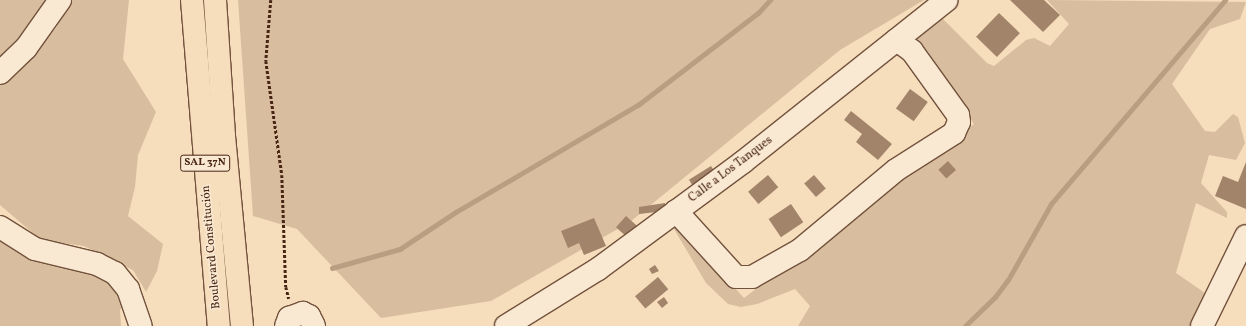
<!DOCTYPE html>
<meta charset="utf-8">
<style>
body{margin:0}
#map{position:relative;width:1246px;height:326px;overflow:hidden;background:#f6ddbb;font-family:Vollkorn,serif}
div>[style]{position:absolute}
.green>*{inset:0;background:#d8be9e}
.stream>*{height:4.5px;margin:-2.25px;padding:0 2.25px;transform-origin:2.25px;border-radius:2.25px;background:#ba9e82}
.building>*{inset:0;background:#a2846a;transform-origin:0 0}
.path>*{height:2.5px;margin-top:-1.25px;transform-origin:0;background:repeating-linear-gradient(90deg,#472413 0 3px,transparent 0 5px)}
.roads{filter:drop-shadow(1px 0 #73523d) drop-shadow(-1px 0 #73523d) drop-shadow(0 1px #73523d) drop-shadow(0 -1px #73523d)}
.minor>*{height:22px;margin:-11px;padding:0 11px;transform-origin:11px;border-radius:11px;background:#f9e9d3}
.highway>*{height:22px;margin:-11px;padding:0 11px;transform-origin:11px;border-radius:11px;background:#f6ddbb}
span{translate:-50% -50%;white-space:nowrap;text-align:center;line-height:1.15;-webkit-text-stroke:3px #f9e9d3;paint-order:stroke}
.shield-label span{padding:1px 3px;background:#f9e9d3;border:1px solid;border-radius:3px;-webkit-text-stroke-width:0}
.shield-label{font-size:11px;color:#472413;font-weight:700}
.street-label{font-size:12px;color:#472413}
</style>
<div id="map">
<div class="green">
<i style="clip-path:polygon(0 0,45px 0,15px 49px,0 63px)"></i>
<i style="clip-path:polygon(71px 0,129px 0,123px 59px,156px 112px,138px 155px,135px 187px,128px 216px,163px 244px,157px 271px,146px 292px,133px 270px,84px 246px,41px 240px,0 205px,0 83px,21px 69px,56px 28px)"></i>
<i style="clip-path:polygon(238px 0,924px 0,840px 50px,630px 222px,491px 301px,381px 318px,297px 229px,253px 216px)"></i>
<i style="clip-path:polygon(1047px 0,1246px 2px,1240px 19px,1210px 29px,1172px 84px,1205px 131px,1215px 132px,1233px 114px,1238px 117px,1245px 143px,1236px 160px,1209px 155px,1201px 183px,1227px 212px,1227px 218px,1196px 203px,1176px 273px,1205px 293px,1189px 326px,798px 326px,810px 306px,795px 289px,757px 304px,741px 307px,728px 304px,706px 283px,674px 229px,674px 221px,744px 298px,974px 124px,913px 40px,939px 15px,987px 63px,994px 66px,1026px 40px,1034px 38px,1050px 46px,1069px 24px)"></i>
<i style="clip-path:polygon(0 235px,108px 274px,125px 304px,120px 310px,121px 326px,0 326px)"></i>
</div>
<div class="stream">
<i style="left:332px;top:268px;width:71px;rotate:-15.6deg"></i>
<i style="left:400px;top:249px;width:67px;rotate:-33.5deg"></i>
<i style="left:456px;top:212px;width:211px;rotate:-30.5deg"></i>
<i style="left:638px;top:105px;width:151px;rotate:-37.5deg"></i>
<i style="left:758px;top:13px;width:18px;rotate:-47deg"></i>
<i style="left:965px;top:326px;width:42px;rotate:-44deg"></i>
<i style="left:995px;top:297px;width:21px;rotate:-53deg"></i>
<i style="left:1008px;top:280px;width:87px;rotate:-60.5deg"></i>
<i style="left:1051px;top:204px;width:268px;rotate:-49.5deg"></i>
</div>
<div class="building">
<i style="clip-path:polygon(1010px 0,1044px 0,1060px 15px,1043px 32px)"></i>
<i style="left:999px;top:13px;width:29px;height:33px;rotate:44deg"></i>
<i style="left:910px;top:89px;width:22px;height:24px;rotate:36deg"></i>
<i style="clip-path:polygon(851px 111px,892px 144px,878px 160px,856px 142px,862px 134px,844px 120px)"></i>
<i style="left:948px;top:161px;width:12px;height:13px;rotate:48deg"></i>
<i style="clip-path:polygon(1246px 162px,1246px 209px,1215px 196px,1223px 176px,1238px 182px)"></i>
<i style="left:711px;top:166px;width:13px;height:26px;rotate:58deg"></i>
<i style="left:768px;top:175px;width:16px;height:26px;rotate:50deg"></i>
<i style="left:814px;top:175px;width:18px;height:13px;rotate:49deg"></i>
<i style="clip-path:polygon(665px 203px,665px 211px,639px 214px,639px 207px)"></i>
<i style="left:791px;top:204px;width:22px;height:27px;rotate:56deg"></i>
<i style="left:626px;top:216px;width:15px;height:15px;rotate:42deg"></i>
<i style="clip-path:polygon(594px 218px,606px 246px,584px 255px,579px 243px,568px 248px,561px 231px)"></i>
<i style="clip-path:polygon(655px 265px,659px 271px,652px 274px,649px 269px)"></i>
<i style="left:658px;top:277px;width:16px;height:30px;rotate:50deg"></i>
<i style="clip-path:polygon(664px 297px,668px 303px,662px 308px,657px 302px)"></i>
</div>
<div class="path">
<i style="left:271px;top:0;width:61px;rotate:94.7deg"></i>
<i style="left:266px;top:61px;width:115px;rotate:82deg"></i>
<i style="left:282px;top:175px;width:112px;rotate:88deg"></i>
<i style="left:286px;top:287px;width:12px;rotate:76deg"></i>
</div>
<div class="roads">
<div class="minor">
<i style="left:0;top:73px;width:36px;rotate:-44deg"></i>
<i style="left:26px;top:48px;width:59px;rotate:-54.7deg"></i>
<i style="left:676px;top:211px;width:89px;rotate:47.7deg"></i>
<i style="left:736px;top:277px;width:16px"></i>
<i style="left:752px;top:277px;width:55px;rotate:-29.4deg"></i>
<i style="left:800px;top:250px;width:125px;rotate:-39.8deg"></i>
<i style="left:896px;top:170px;width:69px;rotate:-32.5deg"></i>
<i style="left:954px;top:133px;width:12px;rotate:-66deg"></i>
<i style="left:959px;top:122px;width:7px;rotate:-98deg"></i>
<i style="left:958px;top:115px;width:79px;rotate:-125.7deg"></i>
<i style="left:912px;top:51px;width:19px;rotate:-144deg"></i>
<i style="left:0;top:227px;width:41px;rotate:32.2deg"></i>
<i style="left:35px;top:249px;width:64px;rotate:13.6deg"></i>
<i style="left:97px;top:264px;width:20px;rotate:27deg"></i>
<i style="left:115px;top:273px;width:21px;rotate:51deg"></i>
<i style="left:128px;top:289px;width:39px;rotate:71deg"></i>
<i style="left:286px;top:326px;width:9px;rotate:-69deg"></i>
<i style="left:289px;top:318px;width:15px;rotate:-20deg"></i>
<i style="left:303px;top:313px;width:7px;rotate:27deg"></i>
<i style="left:309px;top:316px;width:11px;rotate:63deg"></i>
<i style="left:506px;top:326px;width:108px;rotate:-31.8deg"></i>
<i style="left:598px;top:269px;width:180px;rotate:-36.4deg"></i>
<i style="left:743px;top:162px;width:260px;rotate:-38.5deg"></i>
<i style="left:1202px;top:326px;width:100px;rotate:-63.9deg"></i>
</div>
<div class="highway">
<i style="left:192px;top:0;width:327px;rotate:85.3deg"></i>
<i style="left:215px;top:0;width:136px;rotate:86.2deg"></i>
<i style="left:224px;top:136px;width:191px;rotate:84.6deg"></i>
</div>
</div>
<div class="shield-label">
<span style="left:205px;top:163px">SAL 37N</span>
</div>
<div class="street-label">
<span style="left:731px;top:170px;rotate:-37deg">Calle a Los Tanques</span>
<span style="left:212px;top:247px;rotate:-95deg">Boulevard Constitución</span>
</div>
</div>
